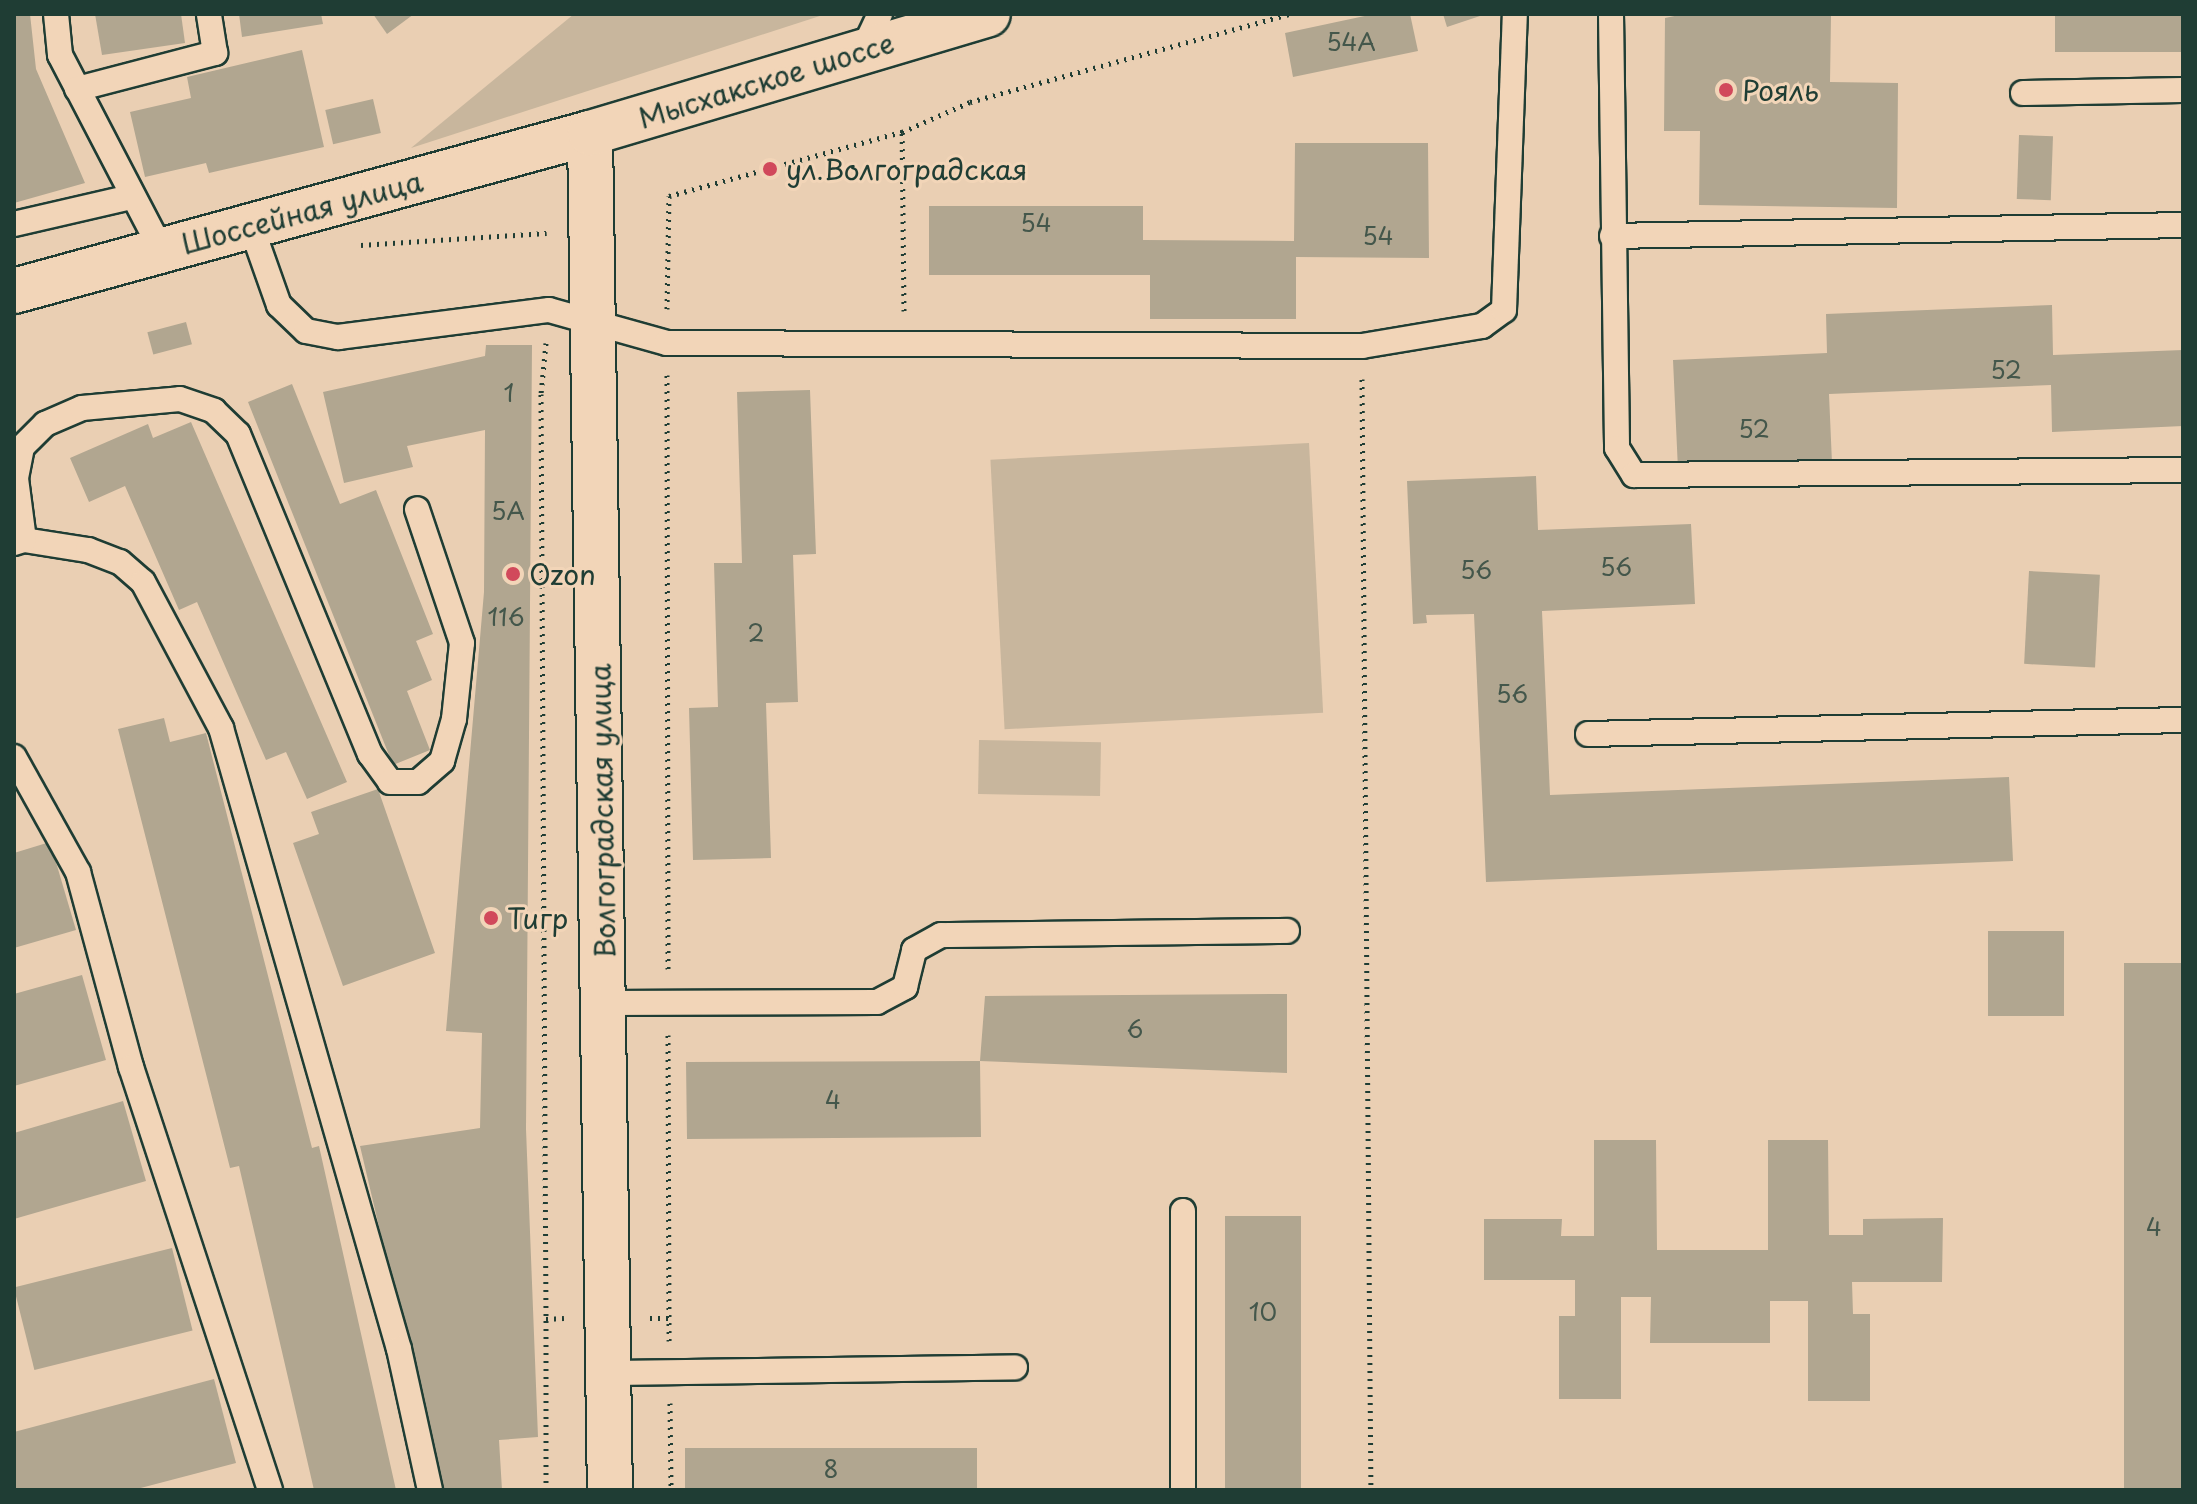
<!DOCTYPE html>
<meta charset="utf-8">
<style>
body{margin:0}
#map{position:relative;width:2197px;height:1504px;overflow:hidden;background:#eacfb3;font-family:"Playpen Sans",sans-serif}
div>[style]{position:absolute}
.green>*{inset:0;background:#c8b69d;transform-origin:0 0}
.building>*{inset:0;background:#b1a690;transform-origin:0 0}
.path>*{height:5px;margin-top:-2.5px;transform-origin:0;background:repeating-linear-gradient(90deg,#1f3d34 0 2px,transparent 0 8px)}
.roads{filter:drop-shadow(2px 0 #1f3d34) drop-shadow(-2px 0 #1f3d34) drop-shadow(0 2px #1f3d34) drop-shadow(0 -2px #1f3d34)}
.service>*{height:24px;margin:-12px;padding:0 12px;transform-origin:12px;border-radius:12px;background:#f2d5b8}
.minor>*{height:44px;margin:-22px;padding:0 22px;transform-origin:22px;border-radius:22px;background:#f2d5b8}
.tertiary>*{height:44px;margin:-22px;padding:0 22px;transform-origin:22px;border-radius:22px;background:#f2d5b8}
.dots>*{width:22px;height:22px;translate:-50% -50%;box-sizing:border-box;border:4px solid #f2d5b8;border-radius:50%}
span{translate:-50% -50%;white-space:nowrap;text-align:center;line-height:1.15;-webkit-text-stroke:6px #f2d5b8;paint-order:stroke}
.number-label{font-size:24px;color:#44574b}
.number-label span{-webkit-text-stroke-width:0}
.street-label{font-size:28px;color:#1f3d34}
.poi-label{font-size:28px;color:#1f3d34}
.left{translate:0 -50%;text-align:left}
.frame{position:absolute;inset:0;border:16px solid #1f3d34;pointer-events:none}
</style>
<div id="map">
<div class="green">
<i style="clip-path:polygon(574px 14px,826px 14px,411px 148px)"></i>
<i style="left:1309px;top:443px;width:270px;height:319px;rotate:87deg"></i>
<i style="left:979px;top:740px;width:122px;height:54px;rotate:1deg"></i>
</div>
<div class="building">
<i style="clip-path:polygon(14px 14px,30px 14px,36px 69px,85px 183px,14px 203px)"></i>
<i style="clip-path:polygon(95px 14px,181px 14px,185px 43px,102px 55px)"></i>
<i style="clip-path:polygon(239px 14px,321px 14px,323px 24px,242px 37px)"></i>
<i style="clip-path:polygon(373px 14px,414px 14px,387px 34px)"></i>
<i style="clip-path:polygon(1374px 14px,1410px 14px,1418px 51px,1293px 77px,1285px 33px)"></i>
<i style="clip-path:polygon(1443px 14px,1483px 14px,1483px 15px,1447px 27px)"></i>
<i style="clip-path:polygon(1684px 14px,1831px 16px,1830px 82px,1898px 83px,1897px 208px,1699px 205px,1700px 131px,1664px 131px,1665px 18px)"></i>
<i style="left:2055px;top:14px;width:128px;height:38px"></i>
<i style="clip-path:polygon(302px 50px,324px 147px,209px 173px,206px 163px,145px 177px,130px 112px,191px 98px,187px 77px)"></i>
<i style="left:373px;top:99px;width:35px;height:49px;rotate:77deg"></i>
<i style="left:2019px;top:135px;width:34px;height:64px;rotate:2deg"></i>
<i style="clip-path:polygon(1295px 143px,1428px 143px,1429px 258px,1296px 257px,1296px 319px,1150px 319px,1150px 275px,929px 275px,929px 206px,1143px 206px,1143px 240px,1294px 241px)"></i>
<i style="clip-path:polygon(2052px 305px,2053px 355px,2183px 350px,2183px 426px,2052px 432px,2051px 385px,1829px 394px,1832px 463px,1678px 470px,1673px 360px,1827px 353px,1826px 314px)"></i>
<i style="left:186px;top:322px;width:23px;height:40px;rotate:75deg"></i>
<i style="clip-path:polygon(486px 345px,532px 345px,526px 1129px,538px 1437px,499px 1440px,502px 1490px,441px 1490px,360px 1146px,480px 1128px,482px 1033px,446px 1031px,484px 592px,485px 430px,407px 446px,413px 467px,344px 483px,323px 392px,485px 356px)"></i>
<i style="clip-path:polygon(292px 384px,340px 504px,376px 490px,433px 634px,416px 641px,432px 680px,407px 691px,430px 750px,393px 765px,248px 402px)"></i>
<i style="clip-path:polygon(810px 390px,816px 554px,793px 555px,798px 702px,766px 703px,771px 858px,693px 860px,689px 708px,718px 707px,714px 563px,742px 563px,737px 392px)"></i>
<i style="clip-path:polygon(191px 422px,347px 782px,307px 799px,286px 752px,266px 760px,197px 602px,179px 610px,125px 486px,89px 502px,70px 458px,148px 424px,153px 438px)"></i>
<i style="clip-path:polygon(1536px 476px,1538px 530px,1691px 524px,1695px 604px,1542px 611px,1550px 795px,2009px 777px,2013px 861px,1486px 882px,1474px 614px,1426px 615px,1427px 623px,1413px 624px,1407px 481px)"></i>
<i style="left:2029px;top:571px;width:71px;height:93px;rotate:3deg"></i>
<i style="clip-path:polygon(164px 718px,170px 742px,206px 733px,312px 1148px,319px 1146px,396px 1490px,314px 1490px,239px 1166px,230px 1168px,118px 729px)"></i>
<i style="clip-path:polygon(378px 789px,435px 953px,343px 986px,293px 843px,319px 834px,311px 812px)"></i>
<i style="clip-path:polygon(50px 842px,76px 930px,14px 948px,14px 853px)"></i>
<i style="left:1988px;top:931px;width:76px;height:85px"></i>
<i style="left:2183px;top:963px;width:527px;height:59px;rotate:90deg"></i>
<i style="clip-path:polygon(82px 975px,106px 1060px,14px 1086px,14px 994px)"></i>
<i style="clip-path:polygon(1287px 994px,1287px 1073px,980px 1061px,981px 1137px,687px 1139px,686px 1062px,980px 1061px,985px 996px)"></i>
<i style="clip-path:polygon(123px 1101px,146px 1181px,14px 1219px,14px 1133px)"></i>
<i style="clip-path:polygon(1594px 1140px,1656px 1140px,1657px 1250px,1768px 1250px,1768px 1140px,1828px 1140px,1829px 1235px,1863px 1235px,1863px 1219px,1943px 1218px,1942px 1282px,1852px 1282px,1853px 1314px,1870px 1314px,1870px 1401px,1808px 1401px,1808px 1301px,1770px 1301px,1770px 1343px,1650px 1343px,1651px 1297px,1621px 1297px,1621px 1399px,1559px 1399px,1559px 1316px,1575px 1316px,1575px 1280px,1484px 1280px,1484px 1219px,1562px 1219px,1561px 1236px,1594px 1236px)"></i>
<i style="left:1225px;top:1216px;width:76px;height:274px"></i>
<i style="left:172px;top:1248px;width:85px;height:163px;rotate:76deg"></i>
<i style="clip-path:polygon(214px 1379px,236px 1463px,133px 1490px,14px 1490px,14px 1432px)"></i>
<i style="left:685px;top:1448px;width:292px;height:42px"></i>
</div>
<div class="path">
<i style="left:361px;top:245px;width:186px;rotate:-3.7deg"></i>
<i style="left:667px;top:309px;width:113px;rotate:-89deg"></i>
<i style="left:669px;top:196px;width:242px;rotate:-15.4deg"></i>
<i style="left:904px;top:311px;width:179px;rotate:-90.6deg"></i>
<i style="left:902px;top:132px;width:74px;rotate:-23.8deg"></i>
<i style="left:970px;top:102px;width:331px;rotate:-15.4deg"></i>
<i style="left:546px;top:343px;width:51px;rotate:95.6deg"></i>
<i style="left:541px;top:394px;width:925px;rotate:89.69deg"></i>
<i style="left:546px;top:1319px;width:18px;rotate:-3deg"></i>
<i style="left:667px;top:375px;width:594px;rotate:89.9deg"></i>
<i style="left:1362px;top:379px;width:1111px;rotate:89.54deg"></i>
<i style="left:668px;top:1035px;width:306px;rotate:89.8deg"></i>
<i style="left:650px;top:1318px;width:19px"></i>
<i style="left:670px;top:1403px;width:87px;rotate:89.3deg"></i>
<i style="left:546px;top:1490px;width:171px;rotate:-90deg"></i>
</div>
<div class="roads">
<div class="service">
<i style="left:56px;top:14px;width:41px;rotate:84.4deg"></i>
<i style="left:60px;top:55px;width:221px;rotate:62.5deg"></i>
<i style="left:1611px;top:14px;width:434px;rotate:89.2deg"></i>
<i style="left:1617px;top:448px;width:32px;rotate:58deg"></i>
<i style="left:1634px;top:475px;width:549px;rotate:-0.52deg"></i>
<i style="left:862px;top:52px;width:42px;rotate:-64.7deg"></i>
<i style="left:77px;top:89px;width:143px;rotate:-14.6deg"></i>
<i style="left:215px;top:53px;width:39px;rotate:-99deg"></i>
<i style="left:2023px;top:93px;width:160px;rotate:-1.1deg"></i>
<i style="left:14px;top:224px;width:120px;rotate:-13deg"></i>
<i style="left:251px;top:226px;width:84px;rotate:70.5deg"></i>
<i style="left:279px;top:305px;width:37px;rotate:44deg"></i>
<i style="left:306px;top:331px;width:33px;rotate:11deg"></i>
<i style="left:338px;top:337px;width:213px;rotate:-7.3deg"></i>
<i style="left:549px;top:310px;width:123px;rotate:15.6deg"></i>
<i style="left:667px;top:343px;width:695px;rotate:0.25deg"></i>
<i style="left:1362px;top:346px;width:122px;rotate:-9.5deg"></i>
<i style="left:1482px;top:326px;width:27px;rotate:-36deg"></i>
<i style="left:1504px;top:310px;width:296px;rotate:-87.9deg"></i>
<i style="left:1612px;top:236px;width:571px;rotate:-1.1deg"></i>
<i style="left:24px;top:540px;width:65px;rotate:8.9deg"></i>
<i style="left:88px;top:550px;width:34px;rotate:21deg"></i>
<i style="left:120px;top:562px;width:30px;rotate:41deg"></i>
<i style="left:143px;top:582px;width:166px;rotate:61.9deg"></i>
<i style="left:221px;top:728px;width:646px;rotate:74.01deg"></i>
<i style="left:399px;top:1349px;width:144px;rotate:77.6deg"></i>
<i style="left:14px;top:543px;width:10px;rotate:-17deg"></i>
<i style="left:24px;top:540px;width:63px;rotate:-97.4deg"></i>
<i style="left:16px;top:478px;width:32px;rotate:-79deg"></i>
<i style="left:22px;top:447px;width:33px;rotate:-45deg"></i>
<i style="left:45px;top:424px;width:40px;rotate:-23.4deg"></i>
<i style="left:82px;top:408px;width:98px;rotate:-5.2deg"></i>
<i style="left:180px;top:399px;width:36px;rotate:19deg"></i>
<i style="left:214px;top:411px;width:33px;rotate:44deg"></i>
<i style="left:238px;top:434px;width:346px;rotate:67.6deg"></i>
<i style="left:370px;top:754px;width:34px;rotate:54deg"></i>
<i style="left:390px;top:782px;width:28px"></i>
<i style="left:418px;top:782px;width:32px;rotate:-41deg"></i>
<i style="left:442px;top:761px;width:44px;rotate:-74.1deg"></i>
<i style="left:454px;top:719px;width:76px;rotate:-84deg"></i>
<i style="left:462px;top:643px;width:141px;rotate:-108.6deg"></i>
<i style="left:1588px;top:734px;width:595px;rotate:-1.35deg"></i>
<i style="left:14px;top:757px;width:132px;rotate:60.9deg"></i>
<i style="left:78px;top:872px;width:202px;rotate:74.8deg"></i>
<i style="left:131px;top:1067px;width:445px;rotate:71.8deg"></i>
<i style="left:606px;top:1003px;width:271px;rotate:-0.2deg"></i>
<i style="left:877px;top:1002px;width:32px;rotate:-28deg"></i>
<i style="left:905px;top:987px;width:38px;rotate:-76deg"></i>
<i style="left:914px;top:950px;width:31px;rotate:-29deg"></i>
<i style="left:941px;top:935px;width:346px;rotate:-0.7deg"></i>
<i style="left:1183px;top:1211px;width:279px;rotate:90deg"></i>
<i style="left:608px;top:1373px;width:407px;rotate:-0.8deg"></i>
</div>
<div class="minor">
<i style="left:590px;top:133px;width:1357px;rotate:89.16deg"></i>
</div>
<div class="tertiary">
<i style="left:14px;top:291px;width:597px;rotate:-15.34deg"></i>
<i style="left:590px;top:133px;width:415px;rotate:-16.6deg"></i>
</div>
</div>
<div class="dots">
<i style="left:1726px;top:90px;background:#d1495b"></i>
<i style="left:770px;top:169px;background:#d1495b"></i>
<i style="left:513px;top:574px;background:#d1495b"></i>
<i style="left:491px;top:918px;background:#d1495b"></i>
</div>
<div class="number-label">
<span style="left:1351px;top:42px">54А</span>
<span style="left:1036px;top:223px">54</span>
<span style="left:1378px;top:236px">54</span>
<span style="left:2006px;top:370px">52</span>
<span style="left:509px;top:393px">1</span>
<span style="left:1754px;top:429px">52</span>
<span style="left:508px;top:511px">5А</span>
<span style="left:1616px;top:567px">56</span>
<span style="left:1476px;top:570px">56</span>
<span style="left:506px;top:617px">116</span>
<span style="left:756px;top:633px">2</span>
<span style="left:1512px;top:694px">56</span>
<span style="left:1135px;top:1029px">6</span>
<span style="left:833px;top:1100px">4</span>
<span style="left:2154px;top:1227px">4</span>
<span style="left:1263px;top:1312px">10</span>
<span style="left:831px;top:1469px">8</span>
</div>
<div class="street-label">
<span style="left:766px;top:80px;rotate:-17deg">Мысхакское шоссе</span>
<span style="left:302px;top:212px;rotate:-15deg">Шоссейная улица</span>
<span style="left:602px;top:811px;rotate:-91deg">Волгоградская улица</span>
</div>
<div class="poi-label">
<span class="left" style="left:1742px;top:90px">Рояль</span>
<span class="left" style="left:786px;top:169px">ул.Волгоградская</span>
<span class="left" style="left:529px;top:574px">Ozon</span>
<span class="left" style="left:507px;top:918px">Тигр</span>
</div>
<div class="frame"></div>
</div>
